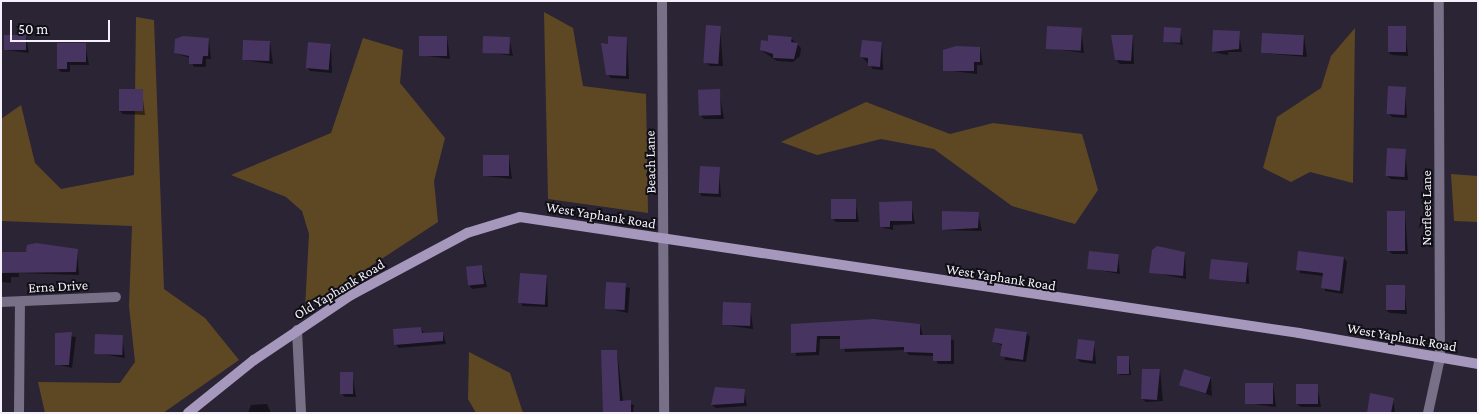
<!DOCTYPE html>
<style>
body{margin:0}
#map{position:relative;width:1479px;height:414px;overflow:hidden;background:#2a2435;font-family:"Crimson Pro",serif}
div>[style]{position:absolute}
.green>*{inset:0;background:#5e4823}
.shadow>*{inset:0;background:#0007}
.building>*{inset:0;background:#473461;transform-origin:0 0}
.street>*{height:10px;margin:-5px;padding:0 5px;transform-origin:5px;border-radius:5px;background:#787086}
.secondary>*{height:10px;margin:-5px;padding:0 5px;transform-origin:5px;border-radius:5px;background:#a598bc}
span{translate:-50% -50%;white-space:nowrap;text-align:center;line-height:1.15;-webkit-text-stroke:4px #110f16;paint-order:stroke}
.street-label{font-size:14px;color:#f5f1fc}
.frame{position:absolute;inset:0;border:2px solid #f5f1fc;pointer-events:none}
.scale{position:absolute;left:10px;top:20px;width:100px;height:22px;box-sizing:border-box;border:2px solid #f5f1fc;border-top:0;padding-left:6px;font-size:15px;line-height:18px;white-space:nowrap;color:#f5f1fc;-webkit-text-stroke:4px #110f16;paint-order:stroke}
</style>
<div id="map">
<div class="green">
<i style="clip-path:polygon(544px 12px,573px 28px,583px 86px,646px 94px,648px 213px,548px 199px)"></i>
<i style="clip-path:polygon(136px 17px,154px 20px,164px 289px,205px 318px,239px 360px,163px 413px,45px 413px,38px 382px,120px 383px,135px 362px,129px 306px,132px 226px,1px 221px,1px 119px,21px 105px,35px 163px,61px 189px,134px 175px)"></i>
<i style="clip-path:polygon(1355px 28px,1353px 183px,1310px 172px,1291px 182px,1263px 168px,1277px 117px,1321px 88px,1331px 56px)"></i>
<i style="clip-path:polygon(363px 38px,403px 50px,400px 83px,445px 138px,434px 181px,438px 222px,305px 309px,309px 234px,302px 211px,286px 197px,231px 175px,331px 133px)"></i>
<i style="clip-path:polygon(866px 102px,950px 134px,993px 123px,1082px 134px,1098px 190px,1075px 224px,1012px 206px,934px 149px,881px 139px,817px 155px,781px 142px)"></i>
<i style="clip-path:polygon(1451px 174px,1478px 176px,1478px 222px,1454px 221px)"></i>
<i style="clip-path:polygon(469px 352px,510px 373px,523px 413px,476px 413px,468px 399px)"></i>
</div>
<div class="shadow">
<i style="clip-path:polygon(720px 27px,723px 66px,710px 66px,707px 63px)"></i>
<i style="clip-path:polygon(1405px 28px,1408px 56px,1392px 55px,1388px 52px)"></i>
<i style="clip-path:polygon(1081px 29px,1084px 53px,1048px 48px)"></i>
<i style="clip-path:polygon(1180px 29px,1183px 45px,1164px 41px)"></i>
<i style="clip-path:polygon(1239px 33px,1242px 52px,1228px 52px,1228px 55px,1213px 52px)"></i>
<i style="clip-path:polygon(26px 36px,29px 53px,6px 50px)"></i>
<i style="clip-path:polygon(1133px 36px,1134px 64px,1120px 64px,1116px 60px)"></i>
<i style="clip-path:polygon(1304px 36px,1307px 57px,1263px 53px)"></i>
<i style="clip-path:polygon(447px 37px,450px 59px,420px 55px)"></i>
<i style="clip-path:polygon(509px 38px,513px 56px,484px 52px)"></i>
<i style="clip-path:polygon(627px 38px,629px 79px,611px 78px,608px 75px)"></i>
<i style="clip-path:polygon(791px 38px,801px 48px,800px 56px,793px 62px,777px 61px,761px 50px,769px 42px)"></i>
<i style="clip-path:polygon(209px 39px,211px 59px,206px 59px,206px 67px,194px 67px,190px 58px,175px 53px)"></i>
<i style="clip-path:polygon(270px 42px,273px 64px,244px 60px)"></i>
<i style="clip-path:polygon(882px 43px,883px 70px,873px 69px,862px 57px)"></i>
<i style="clip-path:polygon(85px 44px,89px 65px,70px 65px,70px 72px,61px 72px,58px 69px)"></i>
<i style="clip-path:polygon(331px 45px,332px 73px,310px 71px,307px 67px)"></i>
<i style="clip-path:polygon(980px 48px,983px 65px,977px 65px,977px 74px,944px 70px)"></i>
<i style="clip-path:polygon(1405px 88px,1407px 118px,1392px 117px,1388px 113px)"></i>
<i style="clip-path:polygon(142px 91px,145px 115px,123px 114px,119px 110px)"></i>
<i style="clip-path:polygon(719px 91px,724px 119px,704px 119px,701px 116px)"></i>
<i style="clip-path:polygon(1405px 150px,1408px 180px,1391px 179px,1387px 176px)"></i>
<i style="clip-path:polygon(509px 157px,512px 179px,485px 176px)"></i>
<i style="clip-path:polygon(719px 168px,721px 197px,702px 196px,699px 192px)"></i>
<i style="clip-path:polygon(855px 200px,859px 222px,836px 222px,833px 219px)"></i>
<i style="clip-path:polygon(911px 202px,915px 224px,893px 225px,893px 230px,881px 227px)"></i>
<i style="clip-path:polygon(978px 213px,982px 231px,943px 230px)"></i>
<i style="clip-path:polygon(1405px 213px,1408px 254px,1392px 254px,1388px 250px)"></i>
<i style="clip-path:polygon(77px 251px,79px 275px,19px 273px,19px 277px,11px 277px,11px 283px,1px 282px,1px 253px)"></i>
<i style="clip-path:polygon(1299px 252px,1344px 258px,1347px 262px,1343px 294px,1325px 291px,1323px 276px,1300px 273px)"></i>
<i style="clip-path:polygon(1185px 253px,1186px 279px,1151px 272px)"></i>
<i style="clip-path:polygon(1118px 255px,1120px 274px,1088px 268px)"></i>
<i style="clip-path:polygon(1248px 264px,1249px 284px,1210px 278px)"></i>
<i style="clip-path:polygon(482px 267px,487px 287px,472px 289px,469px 285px)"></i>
<i style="clip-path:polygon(547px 276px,548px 307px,523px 306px,520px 302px)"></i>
<i style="clip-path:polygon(607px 283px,630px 288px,628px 313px,606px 308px)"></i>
<i style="clip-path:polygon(1404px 286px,1407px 314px,1390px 313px,1386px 310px)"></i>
<i style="clip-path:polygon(750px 304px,753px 329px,724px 325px)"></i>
<i style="clip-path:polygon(793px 325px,920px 325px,923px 336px,954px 340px,954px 364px,938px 364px,934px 356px,909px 355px,905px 350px,845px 352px,842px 339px,820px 339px,819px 355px,796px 356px)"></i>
<i style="clip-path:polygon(421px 328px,424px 334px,443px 334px,446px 344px,399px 348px,395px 344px)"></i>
<i style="clip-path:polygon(1026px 333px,1030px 337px,1026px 362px,1005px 360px,1003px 346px,994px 342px)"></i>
<i style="clip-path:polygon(56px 334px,76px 337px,72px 368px,56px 364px)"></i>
<i style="clip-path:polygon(122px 336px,125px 358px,96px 353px)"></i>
<i style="clip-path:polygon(1094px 342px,1096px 364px,1080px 362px,1077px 358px)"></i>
<i style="clip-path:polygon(617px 351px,623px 402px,634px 405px,633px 413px,605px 412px)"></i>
<i style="clip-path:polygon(1129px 357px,1131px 375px,1120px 375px,1119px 374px)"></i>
<i style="clip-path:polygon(1160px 370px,1163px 401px,1146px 402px,1142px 399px)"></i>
<i style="clip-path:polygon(352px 373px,356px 397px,345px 397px,341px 393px)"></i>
<i style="clip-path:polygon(1211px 378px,1212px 396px,1183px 386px)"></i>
<i style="clip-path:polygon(1273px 384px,1276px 407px,1247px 403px)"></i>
<i style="clip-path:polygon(1317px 385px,1321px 407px,1301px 407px,1297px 404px)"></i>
<i style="clip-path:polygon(716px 388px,744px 390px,747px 406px,716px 408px,712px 405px)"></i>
<i style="clip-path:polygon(1393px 399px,1395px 413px,1368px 413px)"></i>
<i style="clip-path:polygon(267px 404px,271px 413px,248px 413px,251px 405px)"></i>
</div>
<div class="building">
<i style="left:706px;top:25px;width:15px;height:38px;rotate:4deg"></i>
<i style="left:1047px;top:26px;width:35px;height:23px;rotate:3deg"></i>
<i style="left:1388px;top:26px;width:18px;height:26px"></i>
<i style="left:1164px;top:27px;width:17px;height:15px;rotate:3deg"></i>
<i style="clip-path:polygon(1213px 30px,1240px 31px,1239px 49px,1212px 52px)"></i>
<i style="left:1262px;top:33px;width:42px;height:20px;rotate:3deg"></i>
<i style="left:4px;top:35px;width:22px;height:15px"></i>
<i style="clip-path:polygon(768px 35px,792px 37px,791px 42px,798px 43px,794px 59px,773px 58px,773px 54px,760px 50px,761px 40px,768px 41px)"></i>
<i style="clip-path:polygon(1111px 35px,1133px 35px,1131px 61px,1115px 60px)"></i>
<i style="clip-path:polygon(183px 36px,209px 38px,208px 56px,203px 56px,202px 64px,189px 64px,189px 56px,174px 53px,175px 39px)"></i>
<i style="left:419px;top:36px;width:28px;height:20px"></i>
<i style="left:483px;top:36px;width:27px;height:17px;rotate:2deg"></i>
<i style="clip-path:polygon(608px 36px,627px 37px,626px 76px,606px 75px,601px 43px,608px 44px)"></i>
<i style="left:243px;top:40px;width:27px;height:20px;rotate:2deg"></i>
<i style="clip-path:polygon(862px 40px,882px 42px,880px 67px,868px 66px,868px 58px,860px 57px)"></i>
<i style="left:308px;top:42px;width:23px;height:26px;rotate:5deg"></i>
<i style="clip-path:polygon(57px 43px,86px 43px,86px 62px,67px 62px,67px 69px,57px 69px)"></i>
<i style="clip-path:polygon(956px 46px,980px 47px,980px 62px,974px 62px,974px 71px,943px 71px,943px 50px)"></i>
<i style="left:1388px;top:86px;width:18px;height:28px;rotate:3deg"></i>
<i style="left:119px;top:89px;width:24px;height:22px"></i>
<i style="left:720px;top:89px;width:26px;height:22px;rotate:88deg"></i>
<i style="left:1387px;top:148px;width:19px;height:28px;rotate:3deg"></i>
<i style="left:483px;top:155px;width:26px;height:21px"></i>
<i style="left:700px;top:166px;width:20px;height:27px;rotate:3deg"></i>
<i style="left:831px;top:199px;width:25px;height:20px"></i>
<i style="clip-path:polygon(912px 201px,912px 221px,890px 221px,890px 227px,880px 227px,879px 202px)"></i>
<i style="clip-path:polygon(942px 211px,979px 212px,978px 228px,942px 230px)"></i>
<i style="left:1387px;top:211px;width:18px;height:40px"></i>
<i style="clip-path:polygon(36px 243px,78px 249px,76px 272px,1px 273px,1px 252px,26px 252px,27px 245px)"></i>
<i style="clip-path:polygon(1157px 246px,1185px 252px,1183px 276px,1149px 273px,1152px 250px)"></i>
<i style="left:1089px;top:251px;width:30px;height:18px;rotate:6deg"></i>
<i style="clip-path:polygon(1298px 251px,1344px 257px,1340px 291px,1321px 288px,1323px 273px,1296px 270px)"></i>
<i style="left:1211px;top:259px;width:37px;height:20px;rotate:6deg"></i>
<i style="left:482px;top:265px;width:19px;height:16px;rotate:84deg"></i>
<i style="left:520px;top:273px;width:27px;height:30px;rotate:4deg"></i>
<i style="left:606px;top:282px;width:20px;height:27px;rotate:3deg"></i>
<i style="left:1386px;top:285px;width:19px;height:25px"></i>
<i style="left:723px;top:302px;width:28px;height:23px;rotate:2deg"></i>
<i style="clip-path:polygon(874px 319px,920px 324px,920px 335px,951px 335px,951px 361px,933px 361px,933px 353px,904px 352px,904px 347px,840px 349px,840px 336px,817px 336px,816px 352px,791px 353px,791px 324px)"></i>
<i style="clip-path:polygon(421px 327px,422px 333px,443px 332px,443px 341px,394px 345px,393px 329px)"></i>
<i style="clip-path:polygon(995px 328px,1027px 332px,1023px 360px,1000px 356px,1002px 344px,992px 342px)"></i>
<i style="clip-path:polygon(72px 332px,69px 365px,55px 365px,55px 333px)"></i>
<i style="left:95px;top:334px;width:28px;height:20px;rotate:2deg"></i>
<i style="left:1078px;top:339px;width:17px;height:20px;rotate:7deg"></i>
<i style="clip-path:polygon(601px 350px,617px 350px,620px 401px,631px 400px,631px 413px,603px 412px)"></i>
<i style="left:1117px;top:356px;width:12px;height:18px"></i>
<i style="clip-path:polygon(1142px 369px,1160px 369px,1157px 400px,1141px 399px)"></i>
<i style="left:1184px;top:369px;width:28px;height:17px;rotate:17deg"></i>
<i style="left:340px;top:372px;width:13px;height:22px"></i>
<i style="left:1245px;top:383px;width:28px;height:21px"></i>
<i style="left:1296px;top:384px;width:22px;height:20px"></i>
<i style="clip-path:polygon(715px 387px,745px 389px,744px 403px,711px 405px)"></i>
<i style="clip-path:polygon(1370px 393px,1394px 398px,1391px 413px,1367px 413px)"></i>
</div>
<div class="street">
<i style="left:662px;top:1px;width:412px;rotate:89.7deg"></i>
<i style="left:1px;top:302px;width:115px;rotate:-2.5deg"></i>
<i style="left:297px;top:330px;width:83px;rotate:87.2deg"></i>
<i style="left:19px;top:413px;width:111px;rotate:-89.5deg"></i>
<i style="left:1428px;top:413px;width:56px;rotate:-77.7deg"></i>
<i style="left:1440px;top:358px;width:357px;rotate:-90.2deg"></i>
</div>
<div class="secondary">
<i style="left:188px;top:413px;width:85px;rotate:-38.8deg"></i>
<i style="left:254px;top:360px;width:117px;rotate:-33.8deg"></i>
<i style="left:351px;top:295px;width:132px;rotate:-28.1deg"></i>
<i style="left:467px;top:233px;width:55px;rotate:-16.8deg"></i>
<i style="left:520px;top:217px;width:788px;rotate:8.47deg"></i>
<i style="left:1299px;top:333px;width:182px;rotate:9.8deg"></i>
</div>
<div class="street-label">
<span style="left:650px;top:162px;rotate:-91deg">Beach Lane</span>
<span style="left:1426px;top:208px;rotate:-90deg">Norfleet Lane</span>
<span style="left:601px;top:215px;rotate:9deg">West Yaphank Road</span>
<span style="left:1001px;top:277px;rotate:9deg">West Yaphank Road</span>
<span style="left:58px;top:286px;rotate:-3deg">Erna Drive</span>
<span style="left:339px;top:289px;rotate:-31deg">Old Yaphank Road</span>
<span style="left:1402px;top:337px;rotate:10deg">West Yaphank Road</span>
</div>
<div class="frame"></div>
<div class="scale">50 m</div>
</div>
